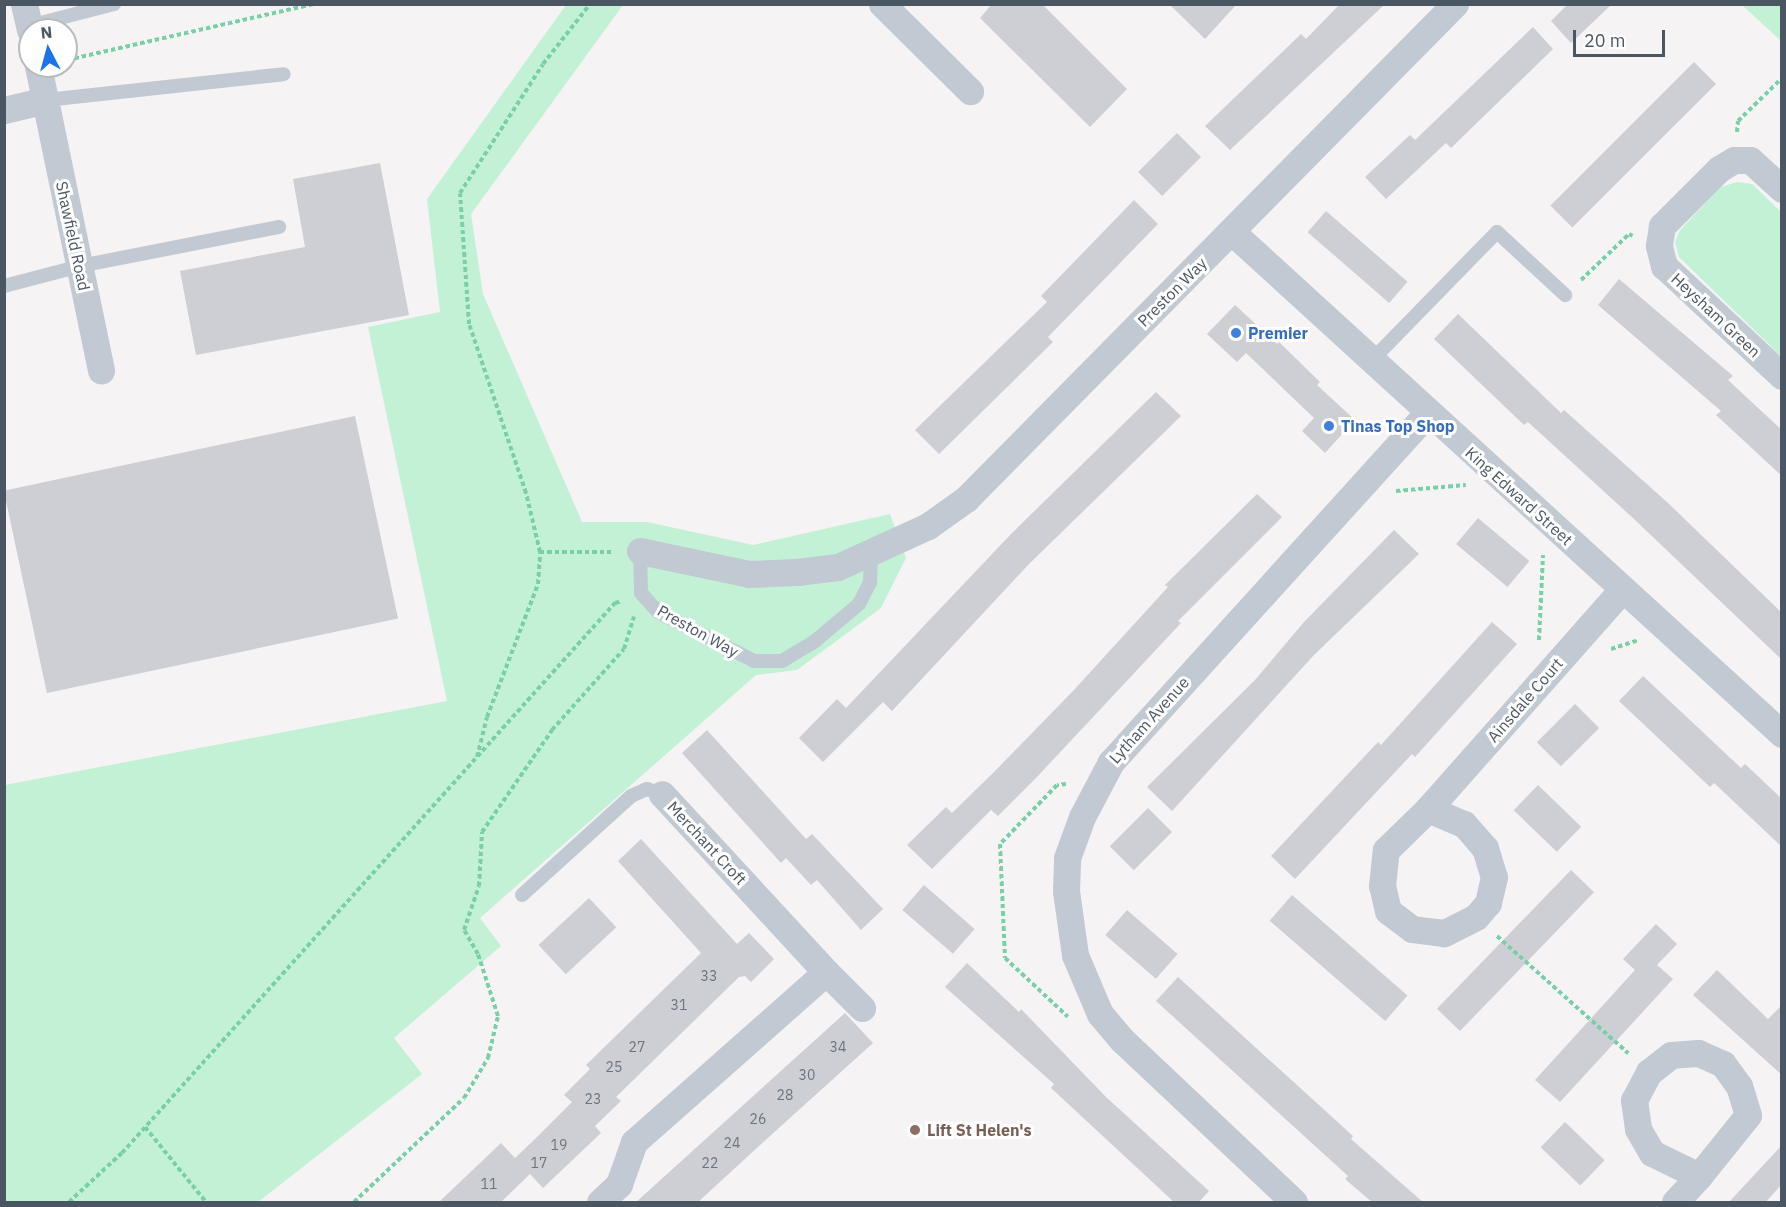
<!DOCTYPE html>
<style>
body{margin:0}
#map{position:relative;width:1786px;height:1207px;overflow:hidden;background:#f5f3f3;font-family:"IBM Plex Sans",sans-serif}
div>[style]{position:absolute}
.green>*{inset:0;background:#c3f1d5}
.building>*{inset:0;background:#cdcfd5;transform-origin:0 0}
.path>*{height:4px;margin-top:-2px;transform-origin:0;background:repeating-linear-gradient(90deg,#7ad0a6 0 4.5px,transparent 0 7.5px)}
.service>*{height:14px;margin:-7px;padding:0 7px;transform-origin:7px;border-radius:7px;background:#c1cad2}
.minor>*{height:27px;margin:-13.5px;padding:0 13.5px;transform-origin:13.5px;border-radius:13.5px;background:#c1cad2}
.dots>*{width:16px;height:16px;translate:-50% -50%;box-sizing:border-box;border:3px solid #fff;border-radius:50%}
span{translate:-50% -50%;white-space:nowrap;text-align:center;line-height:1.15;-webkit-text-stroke:6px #fff;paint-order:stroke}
.number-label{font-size:14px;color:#6b747e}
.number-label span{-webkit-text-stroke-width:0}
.street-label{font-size:16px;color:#4a5661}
.shop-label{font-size:16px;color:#366cbe;font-weight:700}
.left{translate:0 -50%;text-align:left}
.education-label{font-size:16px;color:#785e54;font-weight:700}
.frame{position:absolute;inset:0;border:6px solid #4a5661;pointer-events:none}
.north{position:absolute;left:18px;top:18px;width:60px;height:60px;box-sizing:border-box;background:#fff;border:2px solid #b7bbc0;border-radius:50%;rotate:354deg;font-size:16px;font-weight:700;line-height:24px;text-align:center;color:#4a5661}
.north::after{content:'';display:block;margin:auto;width:21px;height:27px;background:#1a73e8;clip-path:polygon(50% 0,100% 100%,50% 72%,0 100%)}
.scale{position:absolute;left:1573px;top:30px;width:92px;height:27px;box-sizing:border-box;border:3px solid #4a5661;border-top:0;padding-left:8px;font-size:18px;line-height:21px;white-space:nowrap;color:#4a5661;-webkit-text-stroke:4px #fff;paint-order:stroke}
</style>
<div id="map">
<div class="green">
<i style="clip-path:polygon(566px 5px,623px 5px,471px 214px,483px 294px,582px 522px,647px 522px,753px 545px,890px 514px,906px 558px,881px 608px,797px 670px,756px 675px,480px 918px,501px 946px,394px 1038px,422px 1074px,258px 1202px,5px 1202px,5px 785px,447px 701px,368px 327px,440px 312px,427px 199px)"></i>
<i style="clip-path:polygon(1742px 5px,1781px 5px,1781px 41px)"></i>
<i style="clip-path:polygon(1737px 182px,1752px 184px,1781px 212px,1781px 356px,1679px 257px,1675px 242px,1680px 230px,1721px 187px)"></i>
</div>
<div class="building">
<i style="clip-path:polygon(992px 4px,1042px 4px,1127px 89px,1090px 127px,980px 18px)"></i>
<i style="clip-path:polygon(1169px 4px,1237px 4px,1205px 39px)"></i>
<i style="clip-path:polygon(1340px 4px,1385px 4px,1230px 150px,1205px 126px,1301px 34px,1306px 39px)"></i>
<i style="clip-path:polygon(1568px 4px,1612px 4px,1571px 43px,1551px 21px)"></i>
<i style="clip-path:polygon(1533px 27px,1553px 49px,1451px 148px,1446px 143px,1386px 199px,1365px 177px,1410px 135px,1415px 140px)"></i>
<i style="left:1694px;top:62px;width:31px;height:203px;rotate:45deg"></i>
<i style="left:1177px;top:133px;width:34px;height:55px;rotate:45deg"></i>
<i style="clip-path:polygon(380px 163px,409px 315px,196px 355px,180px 271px,305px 247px,293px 179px)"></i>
<i style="clip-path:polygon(1134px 200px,1158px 224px,1048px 337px,1053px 342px,939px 454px,915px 430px,1047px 302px,1041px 296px)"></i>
<i style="left:1326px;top:211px;width:108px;height:28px;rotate:41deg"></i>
<i style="clip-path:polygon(1619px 279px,1733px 376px,1728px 380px,1782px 430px,1782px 476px,1716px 415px,1721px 411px,1598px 305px)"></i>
<i style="clip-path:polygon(1235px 305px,1277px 344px,1279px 342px,1320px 382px,1317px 385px,1355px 420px,1325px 453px,1302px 431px,1314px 418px,1246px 353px,1237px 362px,1207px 334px)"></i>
<i style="clip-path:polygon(1458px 314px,1561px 413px,1564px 410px,1668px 503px,1782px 613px,1782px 660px,1634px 519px,1528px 422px,1524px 425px,1434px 339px)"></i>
<i style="clip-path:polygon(1156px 392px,1181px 416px,1028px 565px,892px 711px,883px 702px,823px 762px,799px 738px,837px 699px,846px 708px,1012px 533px)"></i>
<i style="left:355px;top:416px;width:207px;height:359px;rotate:78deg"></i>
<i style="clip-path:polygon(1257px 494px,1282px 517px,1178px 621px,1181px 623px,1036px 778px,998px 816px,991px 810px,932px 869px,907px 845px,946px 807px,952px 813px,993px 773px,1073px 691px,1168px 587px,1165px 585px)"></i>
<i style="left:1478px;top:518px;width:67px;height:34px;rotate:40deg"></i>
<i style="clip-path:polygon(1394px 530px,1419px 554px,1314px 655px,1172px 811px,1147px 787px,1255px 680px,1304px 622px)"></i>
<i style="clip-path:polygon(1492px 622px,1517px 644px,1415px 757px,1412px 754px,1295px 879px,1271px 856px,1378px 742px,1381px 745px)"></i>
<i style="clip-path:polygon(1643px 676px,1741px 768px,1745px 764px,1782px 799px,1782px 847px,1714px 783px,1710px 787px,1619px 701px)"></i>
<i style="left:1575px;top:704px;width:34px;height:54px;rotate:45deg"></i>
<i style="clip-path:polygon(707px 730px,806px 839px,812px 834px,883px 909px,861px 930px,817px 880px,811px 885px,786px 858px,781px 863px,682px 753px)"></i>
<i style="left:1538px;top:785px;width:60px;height:35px;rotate:44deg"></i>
<i style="left:1148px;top:808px;width:34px;height:54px;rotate:45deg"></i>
<i style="clip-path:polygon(641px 839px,737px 944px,749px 933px,774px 959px,751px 982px,745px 976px,739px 977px,616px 1097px,621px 1101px,595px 1126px,601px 1133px,543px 1188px,530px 1174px,500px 1203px,438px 1203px,501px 1143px,515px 1158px,536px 1138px,572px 1102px,564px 1095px,590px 1069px,586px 1065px,701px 953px,618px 861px)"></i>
<i style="left:1571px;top:870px;width:32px;height:193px;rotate:44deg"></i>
<i style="left:924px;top:885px;width:67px;height:33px;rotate:41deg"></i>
<i style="left:1292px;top:895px;width:153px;height:34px;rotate:41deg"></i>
<i style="left:589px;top:898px;width:40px;height:69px;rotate:47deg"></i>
<i style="left:1127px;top:910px;width:67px;height:33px;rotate:41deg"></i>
<i style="clip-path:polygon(1656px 924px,1677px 944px,1657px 965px,1673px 979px,1560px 1102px,1535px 1080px,1635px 970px,1623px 959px)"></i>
<i style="clip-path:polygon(967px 963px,1019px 1012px,1021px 1009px,1106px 1097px,1209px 1191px,1198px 1203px,1175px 1203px,1051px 1088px,1054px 1084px,945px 987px)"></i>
<i style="clip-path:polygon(1717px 970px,1768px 1019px,1782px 1005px,1782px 1075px,1693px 995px)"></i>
<i style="clip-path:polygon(1178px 977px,1353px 1136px,1351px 1139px,1424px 1203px,1373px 1203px,1345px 1179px,1348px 1176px,1156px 1001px)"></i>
<i style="clip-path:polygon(845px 1013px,873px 1043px,759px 1146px,697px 1203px,635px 1203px)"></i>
<i style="left:1565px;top:1122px;width:55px;height:35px;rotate:44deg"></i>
<i style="clip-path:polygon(1782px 1145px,1782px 1184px,1765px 1203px,1728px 1203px)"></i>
</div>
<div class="path">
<i style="left:67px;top:60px;width:253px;rotate:-12.8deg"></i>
<i style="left:1737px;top:132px;width:11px;rotate:-85deg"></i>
<i style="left:1738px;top:121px;width:62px;rotate:-44.3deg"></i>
<i style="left:1581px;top:280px;width:66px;rotate:-43.8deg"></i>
<i style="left:1629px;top:234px;width:4px;rotate:27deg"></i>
<i style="left:1396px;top:491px;width:70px;rotate:-4.9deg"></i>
<i style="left:540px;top:552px;width:71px"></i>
<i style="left:1539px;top:640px;width:85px;rotate:-87.3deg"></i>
<i style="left:1611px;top:649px;width:28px;rotate:-18deg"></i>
<i style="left:477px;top:757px;width:41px;rotate:-76deg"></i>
<i style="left:487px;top:717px;width:142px;rotate:-69deg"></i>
<i style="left:538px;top:584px;width:32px;rotate:-86deg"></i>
<i style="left:540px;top:552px;width:61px;rotate:-103.3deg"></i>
<i style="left:526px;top:493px;width:178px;rotate:-108.6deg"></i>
<i style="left:469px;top:324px;width:131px;rotate:-93.9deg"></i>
<i style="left:460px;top:193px;width:153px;rotate:-57.2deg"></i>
<i style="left:543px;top:64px;width:76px;rotate:-51.9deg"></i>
<i style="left:1066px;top:784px;width:9px;rotate:174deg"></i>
<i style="left:1057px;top:785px;width:82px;rotate:134deg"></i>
<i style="left:1000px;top:844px;width:114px;rotate:87.5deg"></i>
<i style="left:1005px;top:958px;width:86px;rotate:43.1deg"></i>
<i style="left:1497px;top:936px;width:176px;rotate:41.8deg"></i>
<i style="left:145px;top:1127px;width:97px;rotate:50.9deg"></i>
<i style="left:69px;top:1202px;width:72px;rotate:-42.8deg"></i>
<i style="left:122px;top:1153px;width:739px;rotate:-48.13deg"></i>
<i style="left:615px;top:603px;width:7px;rotate:-16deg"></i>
<i style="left:354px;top:1202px;width:151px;rotate:-43.4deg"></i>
<i style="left:464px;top:1098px;width:47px;rotate:-59deg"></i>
<i style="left:488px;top:1058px;width:43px;rotate:-76.6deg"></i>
<i style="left:498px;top:1016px;width:65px;rotate:-107.9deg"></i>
<i style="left:478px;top:954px;width:28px;rotate:-120deg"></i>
<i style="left:464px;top:930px;width:46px;rotate:-71.2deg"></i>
<i style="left:479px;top:886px;width:54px;rotate:-86.8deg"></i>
<i style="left:482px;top:832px;width:124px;rotate:-55.5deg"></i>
<i style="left:552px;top:730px;width:108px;rotate:-48.4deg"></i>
<i style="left:624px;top:649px;width:34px;rotate:-73deg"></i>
</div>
<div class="service">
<i style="left:29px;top:26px;width:88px;rotate:-14.5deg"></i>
<i style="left:46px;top:100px;width:239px;rotate:-6.2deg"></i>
<i style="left:4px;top:286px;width:79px;rotate:-14.7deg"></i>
<i style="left:80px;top:266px;width:203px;rotate:-11.1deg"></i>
<i style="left:1374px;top:358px;width:176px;rotate:-45.7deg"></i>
<i style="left:1497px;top:232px;width:93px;rotate:42.8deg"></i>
<i style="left:640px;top:551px;width:42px;rotate:88.6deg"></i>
<i style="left:641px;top:593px;width:25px;rotate:48deg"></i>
<i style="left:658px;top:612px;width:108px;rotate:27deg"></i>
<i style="left:754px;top:661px;width:28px"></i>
<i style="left:782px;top:661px;width:39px;rotate:-31deg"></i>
<i style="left:815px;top:641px;width:57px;rotate:-40.1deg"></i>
<i style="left:859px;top:604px;width:25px;rotate:-63deg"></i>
<i style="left:870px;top:582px;width:28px;rotate:-88deg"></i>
<i style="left:522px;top:895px;width:147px;rotate:-42.2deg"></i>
<i style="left:631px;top:796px;width:17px;rotate:-24deg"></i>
<i style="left:647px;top:789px;width:16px;rotate:18deg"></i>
</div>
<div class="minor">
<i style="left:24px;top:4px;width:27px;rotate:77deg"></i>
<i style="left:882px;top:4px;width:124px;rotate:44.7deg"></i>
<i style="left:38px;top:66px;width:311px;rotate:78.3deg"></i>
<i style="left:4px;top:110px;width:43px;rotate:-13.4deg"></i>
<i style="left:1782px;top:189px;width:43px;rotate:-137.8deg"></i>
<i style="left:1750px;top:160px;width:16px;rotate:180deg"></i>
<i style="left:1734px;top:160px;width:17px;rotate:149deg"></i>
<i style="left:1719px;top:169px;width:81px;rotate:135deg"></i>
<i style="left:1662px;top:226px;width:20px;rotate:99deg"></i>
<i style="left:1659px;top:246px;width:21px;rotate:76deg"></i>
<i style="left:1664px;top:266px;width:161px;rotate:43deg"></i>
<i style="left:1232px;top:232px;width:745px;rotate:42.39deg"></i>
<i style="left:640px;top:551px;width:111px;rotate:11.9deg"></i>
<i style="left:749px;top:574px;width:48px;rotate:-2.4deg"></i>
<i style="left:797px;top:572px;width:41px;rotate:-7deg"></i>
<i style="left:838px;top:567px;width:99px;rotate:-24.5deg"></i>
<i style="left:928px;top:526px;width:47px;rotate:-35.4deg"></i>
<i style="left:966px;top:499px;width:696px;rotate:-45.35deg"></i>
<i style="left:1428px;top:809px;width:39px;rotate:23deg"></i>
<i style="left:1464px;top:824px;width:32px;rotate:49deg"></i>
<i style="left:1485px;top:848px;width:30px;rotate:73deg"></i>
<i style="left:1494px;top:877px;width:27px;rotate:103deg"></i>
<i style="left:1488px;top:903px;width:18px;rotate:131deg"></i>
<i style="left:1476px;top:917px;width:36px;rotate:153deg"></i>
<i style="left:1444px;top:933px;width:32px;rotate:-173deg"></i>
<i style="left:1412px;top:929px;width:30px;rotate:-143deg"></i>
<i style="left:1388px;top:911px;width:26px;rotate:-103deg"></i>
<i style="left:1382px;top:886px;width:36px;rotate:-84deg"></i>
<i style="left:1386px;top:850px;width:59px;rotate:-44.3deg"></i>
<i style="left:1428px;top:809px;width:293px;rotate:-48.5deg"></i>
<i style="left:826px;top:972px;width:51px;rotate:45deg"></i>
<i style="left:600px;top:1202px;width:26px;rotate:-43deg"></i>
<i style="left:619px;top:1184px;width:45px;rotate:-70.3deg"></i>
<i style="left:634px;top:1142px;width:256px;rotate:-41.5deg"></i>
<i style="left:826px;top:972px;width:242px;rotate:-132.7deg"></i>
<i style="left:1294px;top:1202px;width:236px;rotate:-136.7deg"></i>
<i style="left:1122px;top:1040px;width:34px;rotate:-130deg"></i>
<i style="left:1100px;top:1014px;width:64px;rotate:-113deg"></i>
<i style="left:1075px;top:955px;width:65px;rotate:-98deg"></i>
<i style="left:1066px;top:891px;width:33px;rotate:-88deg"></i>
<i style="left:1067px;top:858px;width:44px;rotate:-69.9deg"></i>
<i style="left:1082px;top:817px;width:62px;rotate:-62.2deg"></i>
<i style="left:1111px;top:762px;width:471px;rotate:-47.8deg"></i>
<i style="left:1675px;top:1202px;width:35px;rotate:-47deg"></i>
<i style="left:1699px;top:1176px;width:78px;rotate:-51.2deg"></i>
<i style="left:1748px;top:1115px;width:30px;rotate:-107deg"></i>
<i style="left:1739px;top:1086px;width:27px;rotate:-126deg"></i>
<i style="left:1723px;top:1064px;width:27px;rotate:-156deg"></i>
<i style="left:1698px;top:1053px;width:27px;rotate:176deg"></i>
<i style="left:1671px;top:1055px;width:28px;rotate:142deg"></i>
<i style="left:1649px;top:1072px;width:32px;rotate:118deg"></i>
<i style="left:1634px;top:1100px;width:29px;rotate:82deg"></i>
<i style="left:1638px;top:1129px;width:28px;rotate:60deg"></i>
<i style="left:1652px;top:1153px;width:52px;rotate:26.1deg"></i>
</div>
<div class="dots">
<i style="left:1236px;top:333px;background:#3f7fe0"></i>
<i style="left:1329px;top:426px;background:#3f7fe0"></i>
<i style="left:915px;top:1130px;background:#8d6e63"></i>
</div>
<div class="number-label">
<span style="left:709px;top:976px">33</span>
<span style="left:679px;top:1005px">31</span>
<span style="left:637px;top:1047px">27</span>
<span style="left:838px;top:1047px">34</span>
<span style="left:614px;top:1067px">25</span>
<span style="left:807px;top:1075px">30</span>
<span style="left:785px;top:1095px">28</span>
<span style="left:593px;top:1099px">23</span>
<span style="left:758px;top:1119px">26</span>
<span style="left:732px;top:1143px">24</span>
<span style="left:559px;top:1145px">19</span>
<span style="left:539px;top:1163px">17</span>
<span style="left:710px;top:1163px">22</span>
<span style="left:489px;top:1184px">11</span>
</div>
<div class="street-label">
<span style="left:73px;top:236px;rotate:78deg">Shawfield Road</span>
<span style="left:1172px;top:292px;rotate:-45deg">Preston Way</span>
<span style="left:1716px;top:315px;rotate:43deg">Heysham Green</span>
<span style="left:1519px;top:496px;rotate:42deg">King Edward Street</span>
<span style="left:698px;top:631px;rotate:29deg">Preston Way</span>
<span style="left:1525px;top:700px;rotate:-49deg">Ainsdale Court</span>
<span style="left:1149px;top:720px;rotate:-48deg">Lytham Avenue</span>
<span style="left:707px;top:843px;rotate:47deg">Merchant Croft</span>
</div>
<div class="shop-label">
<span class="left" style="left:1248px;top:333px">Premier</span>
<span class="left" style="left:1341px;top:426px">Tinas Top Shop</span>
</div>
<div class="education-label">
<span class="left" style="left:927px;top:1130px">Lift St Helen's</span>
</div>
<div class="frame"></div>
<div class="north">N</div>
<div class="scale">20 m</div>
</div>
